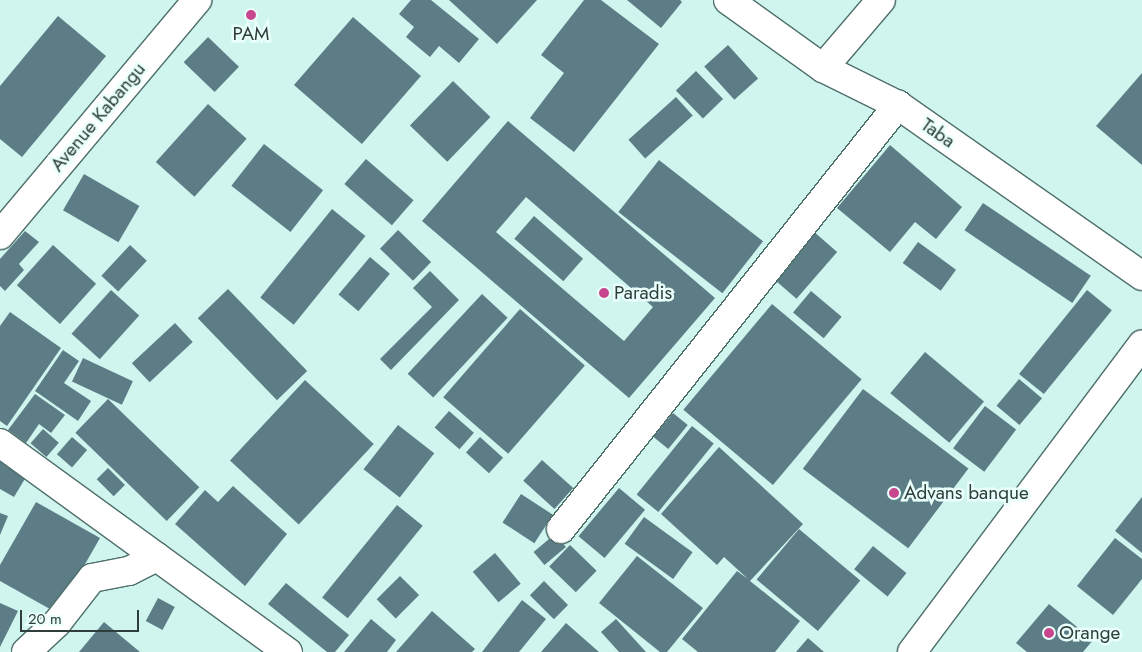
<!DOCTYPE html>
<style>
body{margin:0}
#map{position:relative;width:1142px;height:652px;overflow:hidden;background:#d0f5ef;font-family:Jost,sans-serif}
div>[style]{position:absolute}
.building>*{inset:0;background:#5d7d86;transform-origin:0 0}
.roads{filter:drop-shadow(1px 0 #4e6f6a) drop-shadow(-1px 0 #4e6f6a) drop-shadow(0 1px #4e6f6a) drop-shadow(0 -1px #4e6f6a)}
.minor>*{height:28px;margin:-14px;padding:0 14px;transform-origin:14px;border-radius:14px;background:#fff}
.major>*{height:28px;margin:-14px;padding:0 14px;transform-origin:14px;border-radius:14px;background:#fff}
.dots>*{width:14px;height:14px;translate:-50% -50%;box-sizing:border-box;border:2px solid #e9fffb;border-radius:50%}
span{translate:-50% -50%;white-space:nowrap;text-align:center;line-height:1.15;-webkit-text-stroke:5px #e9fffb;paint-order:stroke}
.poi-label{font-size:19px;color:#2f3d3b}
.left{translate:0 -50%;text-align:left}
.street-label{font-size:19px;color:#2f3d3b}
.scale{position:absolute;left:20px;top:610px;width:119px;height:22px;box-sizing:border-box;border:2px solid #2f3d3b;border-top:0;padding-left:6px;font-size:15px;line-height:18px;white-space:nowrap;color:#2f3d3b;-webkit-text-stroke:4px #e9fffb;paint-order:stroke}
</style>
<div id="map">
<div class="building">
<i style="clip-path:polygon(411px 0,431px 0,479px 39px,459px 63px,439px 46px,430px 57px,406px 37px,414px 27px,399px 14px)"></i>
<i style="clip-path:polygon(449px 0,537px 0,497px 44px)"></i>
<i style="clip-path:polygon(584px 0,601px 0,659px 44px,574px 152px,530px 118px,564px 73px,541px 55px)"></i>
<i style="clip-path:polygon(627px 0,680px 0,682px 2px,661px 28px)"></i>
<i style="clip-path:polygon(58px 16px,106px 56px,22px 157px,0 139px,0 86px)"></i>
<i style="left:353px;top:17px;width:90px;height:90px;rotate:41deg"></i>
<i style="left:208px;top:37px;width:43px;height:35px;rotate:44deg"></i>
<i style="left:728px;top:45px;width:45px;height:32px;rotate:48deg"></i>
<i style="left:696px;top:71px;width:39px;height:28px;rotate:46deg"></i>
<i style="clip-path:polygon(1142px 73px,1142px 165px,1096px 126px)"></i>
<i style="left:453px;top:81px;width:52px;height:62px;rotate:44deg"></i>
<i style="left:676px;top:97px;width:25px;height:64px;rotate:48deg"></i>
<i style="left:208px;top:104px;width:52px;height:78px;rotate:42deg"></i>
<i style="clip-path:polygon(evenodd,508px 121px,715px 298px,629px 398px,422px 221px,508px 121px,526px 197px,653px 307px,624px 341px,496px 232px,526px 197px)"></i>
<i style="left:264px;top:144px;width:75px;height:53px;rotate:38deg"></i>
<i style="clip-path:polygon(890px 145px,962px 207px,936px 239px,915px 222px,890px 252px,837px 208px)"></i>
<i style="left:366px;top:159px;width:63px;height:33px;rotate:41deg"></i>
<i style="left:659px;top:160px;width:132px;height:66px;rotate:38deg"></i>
<i style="left:84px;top:174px;width:64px;height:42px;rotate:30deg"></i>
<i style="left:983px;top:203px;width:130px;height:33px;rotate:34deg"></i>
<i style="left:332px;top:209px;width:43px;height:114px;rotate:39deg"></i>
<i style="left:534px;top:216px;width:65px;height:30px;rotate:41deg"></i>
<i style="left:398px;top:230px;width:46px;height:26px;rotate:44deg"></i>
<i style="clip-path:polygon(25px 231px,39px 242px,19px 264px,24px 270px,5px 291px,0 286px,0 259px)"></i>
<i style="left:813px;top:231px;width:32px;height:62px;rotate:41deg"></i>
<i style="left:918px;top:242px;width:47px;height:26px;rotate:36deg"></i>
<i style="left:53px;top:245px;width:58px;height:54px;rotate:42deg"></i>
<i style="left:130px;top:245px;width:23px;height:42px;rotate:43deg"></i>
<i style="left:370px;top:257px;width:26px;height:49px;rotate:40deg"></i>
<i style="clip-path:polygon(430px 271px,459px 300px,391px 370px,380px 359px,432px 307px,413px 288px)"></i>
<i style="left:228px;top:289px;width:114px;height:42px;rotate:46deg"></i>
<i style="left:111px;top:290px;width:38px;height:59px;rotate:42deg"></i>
<i style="left:1087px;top:290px;width:32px;height:108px;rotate:39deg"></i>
<i style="left:811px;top:291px;width:40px;height:28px;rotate:40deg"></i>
<i style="left:482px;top:294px;width:35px;height:109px;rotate:43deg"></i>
<i style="left:772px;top:304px;width:117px;height:138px;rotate:40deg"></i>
<i style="left:520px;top:309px;width:86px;height:117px;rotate:41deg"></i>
<i style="clip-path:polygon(10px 312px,61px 348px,7px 426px,0 421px,0 326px)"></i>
<i style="left:175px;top:323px;width:26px;height:59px;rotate:47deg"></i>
<i style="clip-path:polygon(63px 350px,79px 361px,64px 383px,91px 401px,78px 421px,35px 391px)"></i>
<i style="left:925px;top:352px;width:77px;height:54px;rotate:40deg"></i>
<i style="left:83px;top:358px;width:55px;height:26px;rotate:25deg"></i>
<i style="left:1019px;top:379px;width:30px;height:35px;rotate:40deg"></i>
<i style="left:305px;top:380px;width:94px;height:110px;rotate:43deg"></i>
<i style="left:863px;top:389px;width:132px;height:100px;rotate:37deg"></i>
<i style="clip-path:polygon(35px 394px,65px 415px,51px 433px,39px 424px,26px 443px,8px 430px)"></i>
<i style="left:108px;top:399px;width:127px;height:47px;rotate:44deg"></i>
<i style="left:985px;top:406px;width:39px;height:53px;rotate:37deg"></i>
<i style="left:449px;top:411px;width:33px;height:22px;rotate:41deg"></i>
<i style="left:673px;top:413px;width:19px;height:31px;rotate:39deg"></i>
<i style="left:398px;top:425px;width:46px;height:56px;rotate:38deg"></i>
<i style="left:692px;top:426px;width:28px;height:88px;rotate:39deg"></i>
<i style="left:43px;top:429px;width:21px;height:19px;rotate:41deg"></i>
<i style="left:72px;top:437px;width:20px;height:23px;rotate:41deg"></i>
<i style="left:480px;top:437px;width:31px;height:21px;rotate:42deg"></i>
<i style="clip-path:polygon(719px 447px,803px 524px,750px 581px,800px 621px,775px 652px,698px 652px,682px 639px,737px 571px,748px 579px,724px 557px,717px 565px,661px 514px)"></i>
<i style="clip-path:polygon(0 449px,32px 467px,14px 497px,0 489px)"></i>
<i style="left:542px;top:460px;width:42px;height:28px;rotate:42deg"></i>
<i style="left:108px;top:468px;width:24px;height:16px;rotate:45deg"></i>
<i style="clip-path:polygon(233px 486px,287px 534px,245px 586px,175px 524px,205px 490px,218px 502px)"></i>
<i style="left:619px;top:488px;width:34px;height:63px;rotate:40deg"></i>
<i style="left:521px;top:494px;width:38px;height:34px;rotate:33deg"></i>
<i style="clip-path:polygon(1142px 497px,1142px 553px,1115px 531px)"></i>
<i style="clip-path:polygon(36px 502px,100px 538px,57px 613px,0 581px,0 565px)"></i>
<i style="left:397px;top:505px;width:33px;height:119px;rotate:39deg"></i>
<i style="clip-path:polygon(0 513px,8px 516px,0 535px)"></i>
<i style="left:644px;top:517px;width:60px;height:33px;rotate:36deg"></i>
<i style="left:799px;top:529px;width:80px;height:66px;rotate:40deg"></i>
<i style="left:555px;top:534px;width:17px;height:28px;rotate:50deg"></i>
<i style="clip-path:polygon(1115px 538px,1142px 559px,1142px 579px,1113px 615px,1077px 586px)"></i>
<i style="left:570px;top:545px;width:37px;height:30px;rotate:44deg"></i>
<i style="left:873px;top:546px;width:43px;height:30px;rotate:39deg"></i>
<i style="left:495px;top:553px;width:40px;height:29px;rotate:50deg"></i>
<i style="clip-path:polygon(637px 556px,703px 608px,667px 652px,660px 652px,599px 603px)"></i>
<i style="left:400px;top:576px;width:27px;height:33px;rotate:45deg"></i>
<i style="left:544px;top:581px;width:34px;height:20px;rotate:45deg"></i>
<i style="clip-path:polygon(286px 583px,349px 635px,335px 652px,327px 652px,268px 604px)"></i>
<i style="left:158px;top:598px;width:19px;height:26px;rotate:28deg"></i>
<i style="clip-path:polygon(522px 600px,546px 619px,519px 652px,482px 652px)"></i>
<i style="clip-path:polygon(0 603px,18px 611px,0 647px)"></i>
<i style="clip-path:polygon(1049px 604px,1093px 640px,1083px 652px,1027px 652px,1016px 643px)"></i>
<i style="clip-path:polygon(432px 611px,475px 649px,472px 652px,396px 652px)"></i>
<i style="clip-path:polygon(371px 619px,396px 640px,387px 652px,344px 652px)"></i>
<i style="clip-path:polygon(616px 619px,646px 652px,619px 652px,601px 632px)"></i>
<i style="clip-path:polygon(104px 622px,140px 652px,79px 652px)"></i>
<i style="clip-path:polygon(566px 623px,599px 652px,541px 652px)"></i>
<i style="clip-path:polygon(808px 638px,824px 652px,796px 652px)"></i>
</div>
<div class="roads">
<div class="minor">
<i style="left:728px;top:0;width:117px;rotate:35.6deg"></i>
<i style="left:823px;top:68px;width:84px;rotate:26.3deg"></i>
<i style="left:898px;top:105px;width:298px;rotate:35deg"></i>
<i style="left:823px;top:68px;width:89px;rotate:-49.5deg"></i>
<i style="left:0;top:235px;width:307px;rotate:-50deg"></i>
<i style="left:0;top:443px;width:356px;rotate:36deg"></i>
<i style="left:561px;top:529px;width:542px;rotate:-51.52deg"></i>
<i style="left:26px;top:652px;width:42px;rotate:-43.1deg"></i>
<i style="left:57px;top:623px;width:57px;rotate:-52.1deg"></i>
<i style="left:92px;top:578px;width:38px;rotate:-11deg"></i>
<i style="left:129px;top:571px;width:31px;rotate:-27deg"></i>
</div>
<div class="major">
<i style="left:912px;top:652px;width:384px;rotate:-53.2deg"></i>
</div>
</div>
<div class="dots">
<i style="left:251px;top:15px;background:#c8468e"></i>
<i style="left:604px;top:293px;background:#c8468e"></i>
<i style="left:894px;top:493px;background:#c8468e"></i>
<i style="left:1049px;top:633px;background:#c8468e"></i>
</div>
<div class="poi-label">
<span style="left:251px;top:34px">PAM</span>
<span class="left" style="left:614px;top:293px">Paradis</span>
<span class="left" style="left:904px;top:493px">Advans banque</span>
<span class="left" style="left:1059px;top:633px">Orange</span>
</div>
<div class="street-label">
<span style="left:98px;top:117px;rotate:-50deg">Avenue Kabangu</span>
<span style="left:938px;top:133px;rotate:35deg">Taba</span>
</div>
<div class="scale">20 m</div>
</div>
